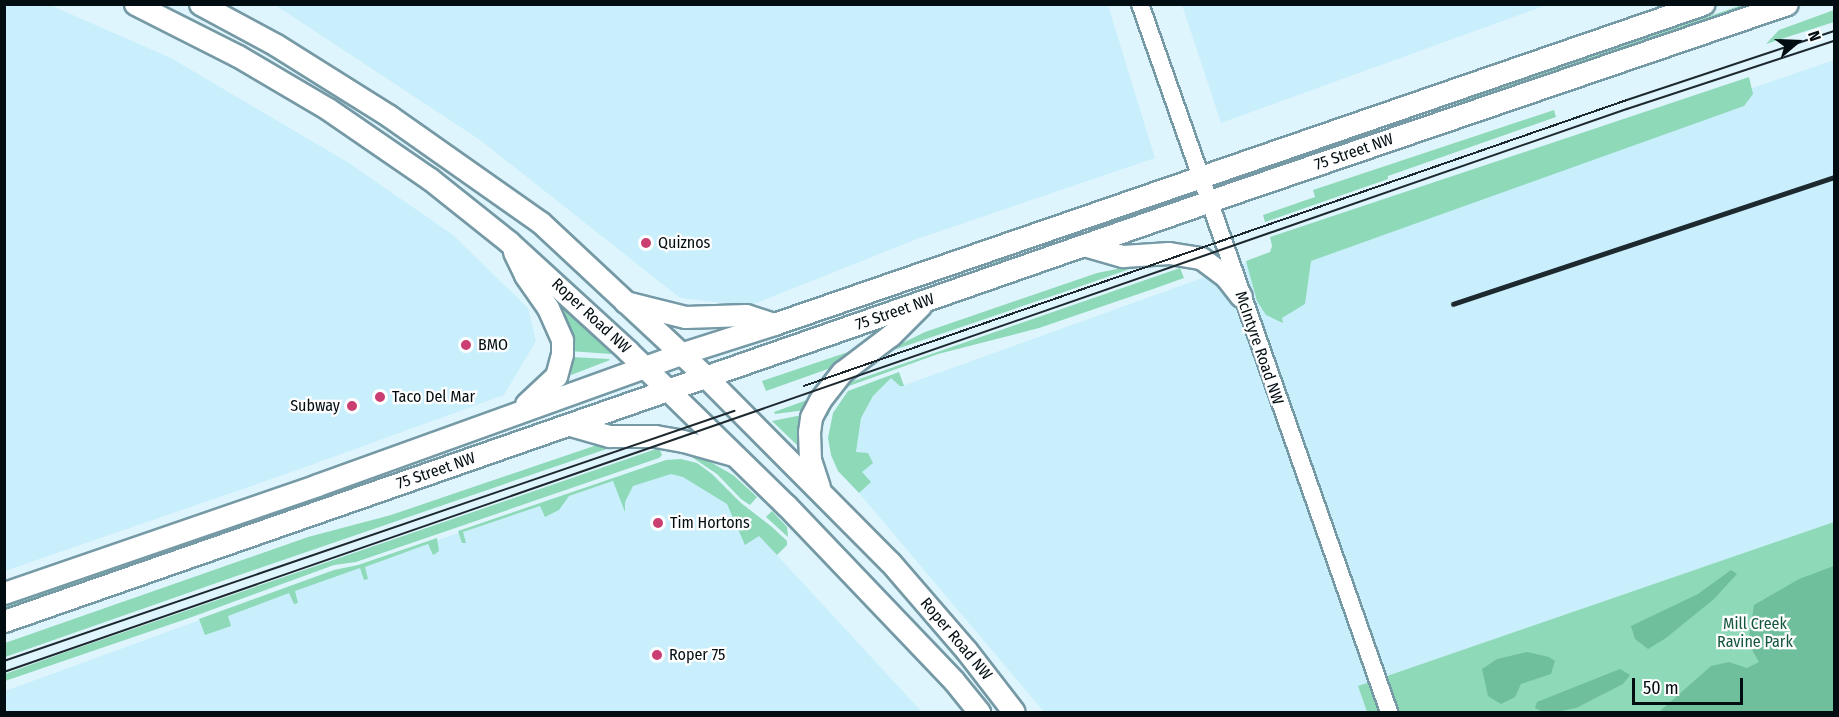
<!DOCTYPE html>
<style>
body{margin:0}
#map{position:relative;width:1839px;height:717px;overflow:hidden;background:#dff5fd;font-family:"Fira Sans Condensed",sans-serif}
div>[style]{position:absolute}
.built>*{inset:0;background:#caeffc}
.green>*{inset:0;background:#8ed9b7}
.forest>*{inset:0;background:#6fbf9d}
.roads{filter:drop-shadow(2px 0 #7599a5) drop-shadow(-2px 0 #7599a5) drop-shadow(0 2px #7599a5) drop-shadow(0 -2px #7599a5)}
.minor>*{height:16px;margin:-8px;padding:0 8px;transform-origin:8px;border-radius:8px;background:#fff}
.major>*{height:21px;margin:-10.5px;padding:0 10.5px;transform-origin:10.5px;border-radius:10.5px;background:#fff}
.tram>*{height:1.5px;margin:-0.75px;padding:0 0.75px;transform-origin:0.75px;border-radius:0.75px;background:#1d292f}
.rail>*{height:4.5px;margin:-2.25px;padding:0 2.25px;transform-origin:2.25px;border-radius:2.25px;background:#1d292f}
.dots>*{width:16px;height:16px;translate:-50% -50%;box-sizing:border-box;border:3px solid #fefefe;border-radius:50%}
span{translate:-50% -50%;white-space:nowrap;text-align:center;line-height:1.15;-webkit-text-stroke:4.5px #fefefe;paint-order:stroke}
.street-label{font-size:16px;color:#020d12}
.poi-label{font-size:16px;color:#020d12}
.left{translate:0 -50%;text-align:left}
.right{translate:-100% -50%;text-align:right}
.park-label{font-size:16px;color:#14553d}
.frame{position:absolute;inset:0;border:6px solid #020d12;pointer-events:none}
.north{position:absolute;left:1767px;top:12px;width:60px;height:60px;-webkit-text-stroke:4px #fefefe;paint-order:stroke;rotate:71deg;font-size:16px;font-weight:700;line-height:24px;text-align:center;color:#020d12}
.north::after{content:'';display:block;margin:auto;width:21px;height:27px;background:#020d12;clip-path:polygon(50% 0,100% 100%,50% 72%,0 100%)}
.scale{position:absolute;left:1632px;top:678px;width:111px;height:27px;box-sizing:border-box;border:3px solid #020d12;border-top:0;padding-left:8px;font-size:18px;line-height:21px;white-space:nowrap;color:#020d12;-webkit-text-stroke:4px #fefefe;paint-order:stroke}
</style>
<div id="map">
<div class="built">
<i style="clip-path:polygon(4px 5px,50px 5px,171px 58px,349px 163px,453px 235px,528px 308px,536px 341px,504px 395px,289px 473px,5px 571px)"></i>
<i style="clip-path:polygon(275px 5px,1108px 5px,1155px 158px,917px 239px,749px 306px,680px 298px,480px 140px)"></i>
<i style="clip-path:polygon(1182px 5px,1182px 4px,1547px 5px,1221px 123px)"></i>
<i style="clip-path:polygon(1834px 60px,1834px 522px,1358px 686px,1367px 712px,1044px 712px,859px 493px,870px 482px,862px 472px,856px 452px,861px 418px,873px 396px,891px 377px,902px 386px,1216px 273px)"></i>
<i style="clip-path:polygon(671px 470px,728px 502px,922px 712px,5px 712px,5px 691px,200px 620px,625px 477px)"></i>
</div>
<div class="green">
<i style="clip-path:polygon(1742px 5px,1763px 5px,1394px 129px,1462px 101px)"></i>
<i style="clip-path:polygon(1834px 10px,1834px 22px,1766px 44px,1779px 30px)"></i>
<i style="clip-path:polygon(1749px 77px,1753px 94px,1744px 106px,1311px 261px,1305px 304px,1282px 318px,1283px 323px,1266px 315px,1257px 301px,1246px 261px,1270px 252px,1272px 246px,1270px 237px)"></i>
<i style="clip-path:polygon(1554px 110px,1556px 117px,1388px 176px,1388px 179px,1265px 222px,1263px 215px,1315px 197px,1313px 190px)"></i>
<i style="clip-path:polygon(1009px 257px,1010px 259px,963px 279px,889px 303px)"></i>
<i style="clip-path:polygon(1147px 263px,1067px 291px,876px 356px,925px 332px,1097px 273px)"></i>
<i style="clip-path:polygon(1180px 268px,1184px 278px,1153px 289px,1039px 328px,938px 354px,849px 386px,834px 402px,828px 416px,824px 415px,842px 385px)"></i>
<i style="clip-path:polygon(549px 292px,611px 353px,611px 354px,569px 351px)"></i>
<i style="clip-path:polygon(857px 349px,839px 365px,766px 391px,762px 381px)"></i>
<i style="clip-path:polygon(571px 357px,609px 359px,610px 360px,571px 375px)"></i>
<i style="clip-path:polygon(899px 372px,904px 386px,900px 386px,891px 378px,873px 396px,861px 418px,856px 452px,868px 453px,873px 463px,862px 472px,871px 482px,859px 493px,838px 471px,831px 455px,828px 438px,833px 413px,848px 391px)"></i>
<i style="clip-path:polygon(807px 400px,806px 410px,775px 414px,774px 412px)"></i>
<i style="clip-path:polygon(802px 415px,800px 445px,798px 446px,772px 421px)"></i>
<i style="clip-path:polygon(627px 442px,225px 580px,5px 657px,5px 643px,308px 537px,391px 515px,597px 445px)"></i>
<i style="clip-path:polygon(659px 448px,662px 455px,659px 458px,356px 562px,334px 565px,192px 617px,5px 681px,5px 674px,66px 652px)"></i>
<i style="clip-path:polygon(693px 452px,733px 475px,757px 497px,750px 505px,741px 499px,717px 474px,693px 458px,690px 455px)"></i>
<i style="clip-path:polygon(681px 459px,697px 463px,712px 474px,741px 503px,772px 527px,787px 541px,787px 545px,777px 555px,759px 536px,745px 545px,727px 504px,683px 477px,671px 474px,633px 486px,625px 502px,625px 512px,613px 481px,569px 496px,559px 510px,545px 517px,540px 506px,463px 532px,466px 543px,462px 543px,458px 531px,666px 460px)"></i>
<i style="clip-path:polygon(373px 476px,319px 501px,5px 612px,5px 605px)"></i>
<i style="clip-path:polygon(772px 511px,787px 527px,788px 537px,766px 517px)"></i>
<i style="clip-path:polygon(1834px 522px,1834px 712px,1367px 712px,1358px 686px)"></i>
<i style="clip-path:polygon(437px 538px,439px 551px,435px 554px,433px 555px,428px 544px,365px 567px,368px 579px,364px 580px,360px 568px,295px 591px,298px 603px,294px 604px,289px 593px,228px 616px,231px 626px,205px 635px,199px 619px,334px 570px,358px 565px)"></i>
</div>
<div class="forest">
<i style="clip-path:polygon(1834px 566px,1834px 712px,1659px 712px,1711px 666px,1729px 662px,1747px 668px,1759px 662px,1748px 643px,1754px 605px,1799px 579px)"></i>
<i style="clip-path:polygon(1731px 570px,1737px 574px,1714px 599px,1666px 638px,1648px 649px,1635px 639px,1631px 626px,1698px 594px)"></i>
<i style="clip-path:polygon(1527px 652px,1549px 657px,1555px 661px,1551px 674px,1521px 684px,1515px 697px,1501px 704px,1488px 696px,1482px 669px,1497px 659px)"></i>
<i style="clip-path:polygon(1620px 669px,1630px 675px,1623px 684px,1576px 708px,1555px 712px,1543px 712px,1535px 708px,1537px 702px)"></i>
</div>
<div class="roads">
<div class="minor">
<i style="left:1140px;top:4px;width:751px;rotate:70.62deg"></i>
</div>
<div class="major">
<i style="left:135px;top:4px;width:115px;rotate:26.8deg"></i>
<i style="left:238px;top:56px;width:104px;rotate:30.5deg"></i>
<i style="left:328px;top:109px;width:124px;rotate:34.5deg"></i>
<i style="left:430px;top:179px;width:101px;rotate:38.6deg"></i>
<i style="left:509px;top:242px;width:161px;rotate:42.5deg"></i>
<i style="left:628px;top:351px;width:221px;rotate:44.3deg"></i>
<i style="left:786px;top:505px;width:243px;rotate:46.3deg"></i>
<i style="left:954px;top:681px;width:40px;rotate:51deg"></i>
<i style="left:200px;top:4px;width:86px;rotate:28.3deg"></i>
<i style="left:276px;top:45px;width:133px;rotate:32.1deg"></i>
<i style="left:389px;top:116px;width:184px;rotate:35.1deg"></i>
<i style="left:540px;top:222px;width:226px;rotate:43deg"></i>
<i style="left:705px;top:376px;width:262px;rotate:45.2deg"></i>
<i style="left:890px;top:562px;width:116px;rotate:49.2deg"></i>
<i style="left:966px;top:650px;width:78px;rotate:52.3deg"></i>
<i style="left:1087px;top:246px;width:37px;rotate:16deg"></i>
<i style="left:1123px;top:256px;width:46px;rotate:-3.7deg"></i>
<i style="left:1169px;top:253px;width:32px;rotate:9deg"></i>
<i style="left:1201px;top:258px;width:31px;rotate:37deg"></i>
<i style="left:1226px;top:277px;width:24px;rotate:52deg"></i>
<i style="left:514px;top:252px;width:25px;rotate:64deg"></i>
<i style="left:525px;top:275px;width:40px;rotate:55.1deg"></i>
<i style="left:548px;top:308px;width:35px;rotate:66deg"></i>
<i style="left:562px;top:340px;width:14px;rotate:90deg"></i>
<i style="left:562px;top:354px;width:23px;rotate:105deg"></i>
<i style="left:556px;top:376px;width:41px;rotate:137deg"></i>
<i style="left:625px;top:302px;width:62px;rotate:14deg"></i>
<i style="left:685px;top:317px;width:61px;rotate:-1.9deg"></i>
<i style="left:746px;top:315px;width:29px;rotate:18deg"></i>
<i style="left:570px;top:425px;width:41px;rotate:15.8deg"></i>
<i style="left:609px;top:436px;width:46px"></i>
<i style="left:655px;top:436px;width:28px;rotate:10deg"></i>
<i style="left:683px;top:441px;width:52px;rotate:15.6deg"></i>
<i style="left:819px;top:487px;width:28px;rotate:-108deg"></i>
<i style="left:810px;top:460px;width:28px;rotate:-92deg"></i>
<i style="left:809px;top:432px;width:15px;rotate:-82deg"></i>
<i style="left:811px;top:417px;width:19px;rotate:-62deg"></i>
<i style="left:820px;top:400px;width:36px;rotate:-52deg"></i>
<i style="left:842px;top:372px;width:61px;rotate:-37.1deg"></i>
<i style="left:891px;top:335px;width:42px;rotate:-45deg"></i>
<i style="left:4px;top:593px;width:331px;rotate:-19deg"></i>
<i style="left:317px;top:485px;width:386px;rotate:-19.8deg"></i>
<i style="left:680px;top:354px;width:99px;rotate:-17.7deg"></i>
<i style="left:774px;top:324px;width:983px;rotate:-19.01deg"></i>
<i style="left:4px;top:621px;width:1301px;rotate:-19.2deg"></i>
<i style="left:1233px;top:193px;width:585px;rotate:-18.84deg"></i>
</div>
</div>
<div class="tram">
<i style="left:804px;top:386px;width:871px;rotate:-19.16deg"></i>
<i style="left:1627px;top:100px;width:218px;rotate:-18.4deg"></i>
<i style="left:4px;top:661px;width:772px;rotate:-18.9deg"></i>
<i style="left:4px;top:672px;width:1718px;rotate:-19.13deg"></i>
<i style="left:1627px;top:109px;width:218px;rotate:-18.2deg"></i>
</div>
<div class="rail">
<i style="left:1453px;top:304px;width:402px;rotate:-18.4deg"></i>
</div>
<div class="dots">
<i style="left:646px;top:243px;background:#ca3e71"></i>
<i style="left:466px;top:345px;background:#ca3e71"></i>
<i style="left:380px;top:397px;background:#ca3e71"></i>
<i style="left:352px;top:406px;background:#ca3e71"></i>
<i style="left:658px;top:523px;background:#ca3e71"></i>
<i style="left:657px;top:655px;background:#ca3e71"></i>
</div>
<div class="street-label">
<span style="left:1354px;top:152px;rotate:-19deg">75 Street NW</span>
<span style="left:895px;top:312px;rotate:-19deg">75 Street NW</span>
<span style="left:591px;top:316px;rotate:43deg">Roper Road NW</span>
<span style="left:1259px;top:348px;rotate:71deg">McIntyre Road NW</span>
<span style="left:436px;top:471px;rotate:-19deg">75 Street NW</span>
<span style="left:956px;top:639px;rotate:50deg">Roper Road NW</span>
</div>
<div class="poi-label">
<span class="left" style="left:658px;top:243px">Quiznos</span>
<span class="left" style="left:478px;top:345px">BMO</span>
<span class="left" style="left:392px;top:397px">Taco Del Mar</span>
<span class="right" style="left:340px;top:406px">Subway</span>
<span class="left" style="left:670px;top:523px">Tim Hortons</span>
<span class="left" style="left:669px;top:655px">Roper 75</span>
</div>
<div class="park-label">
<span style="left:1755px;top:633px">Mill Creek<br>Ravine Park</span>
</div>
<div class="frame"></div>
<div class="north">N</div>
<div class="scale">50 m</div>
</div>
